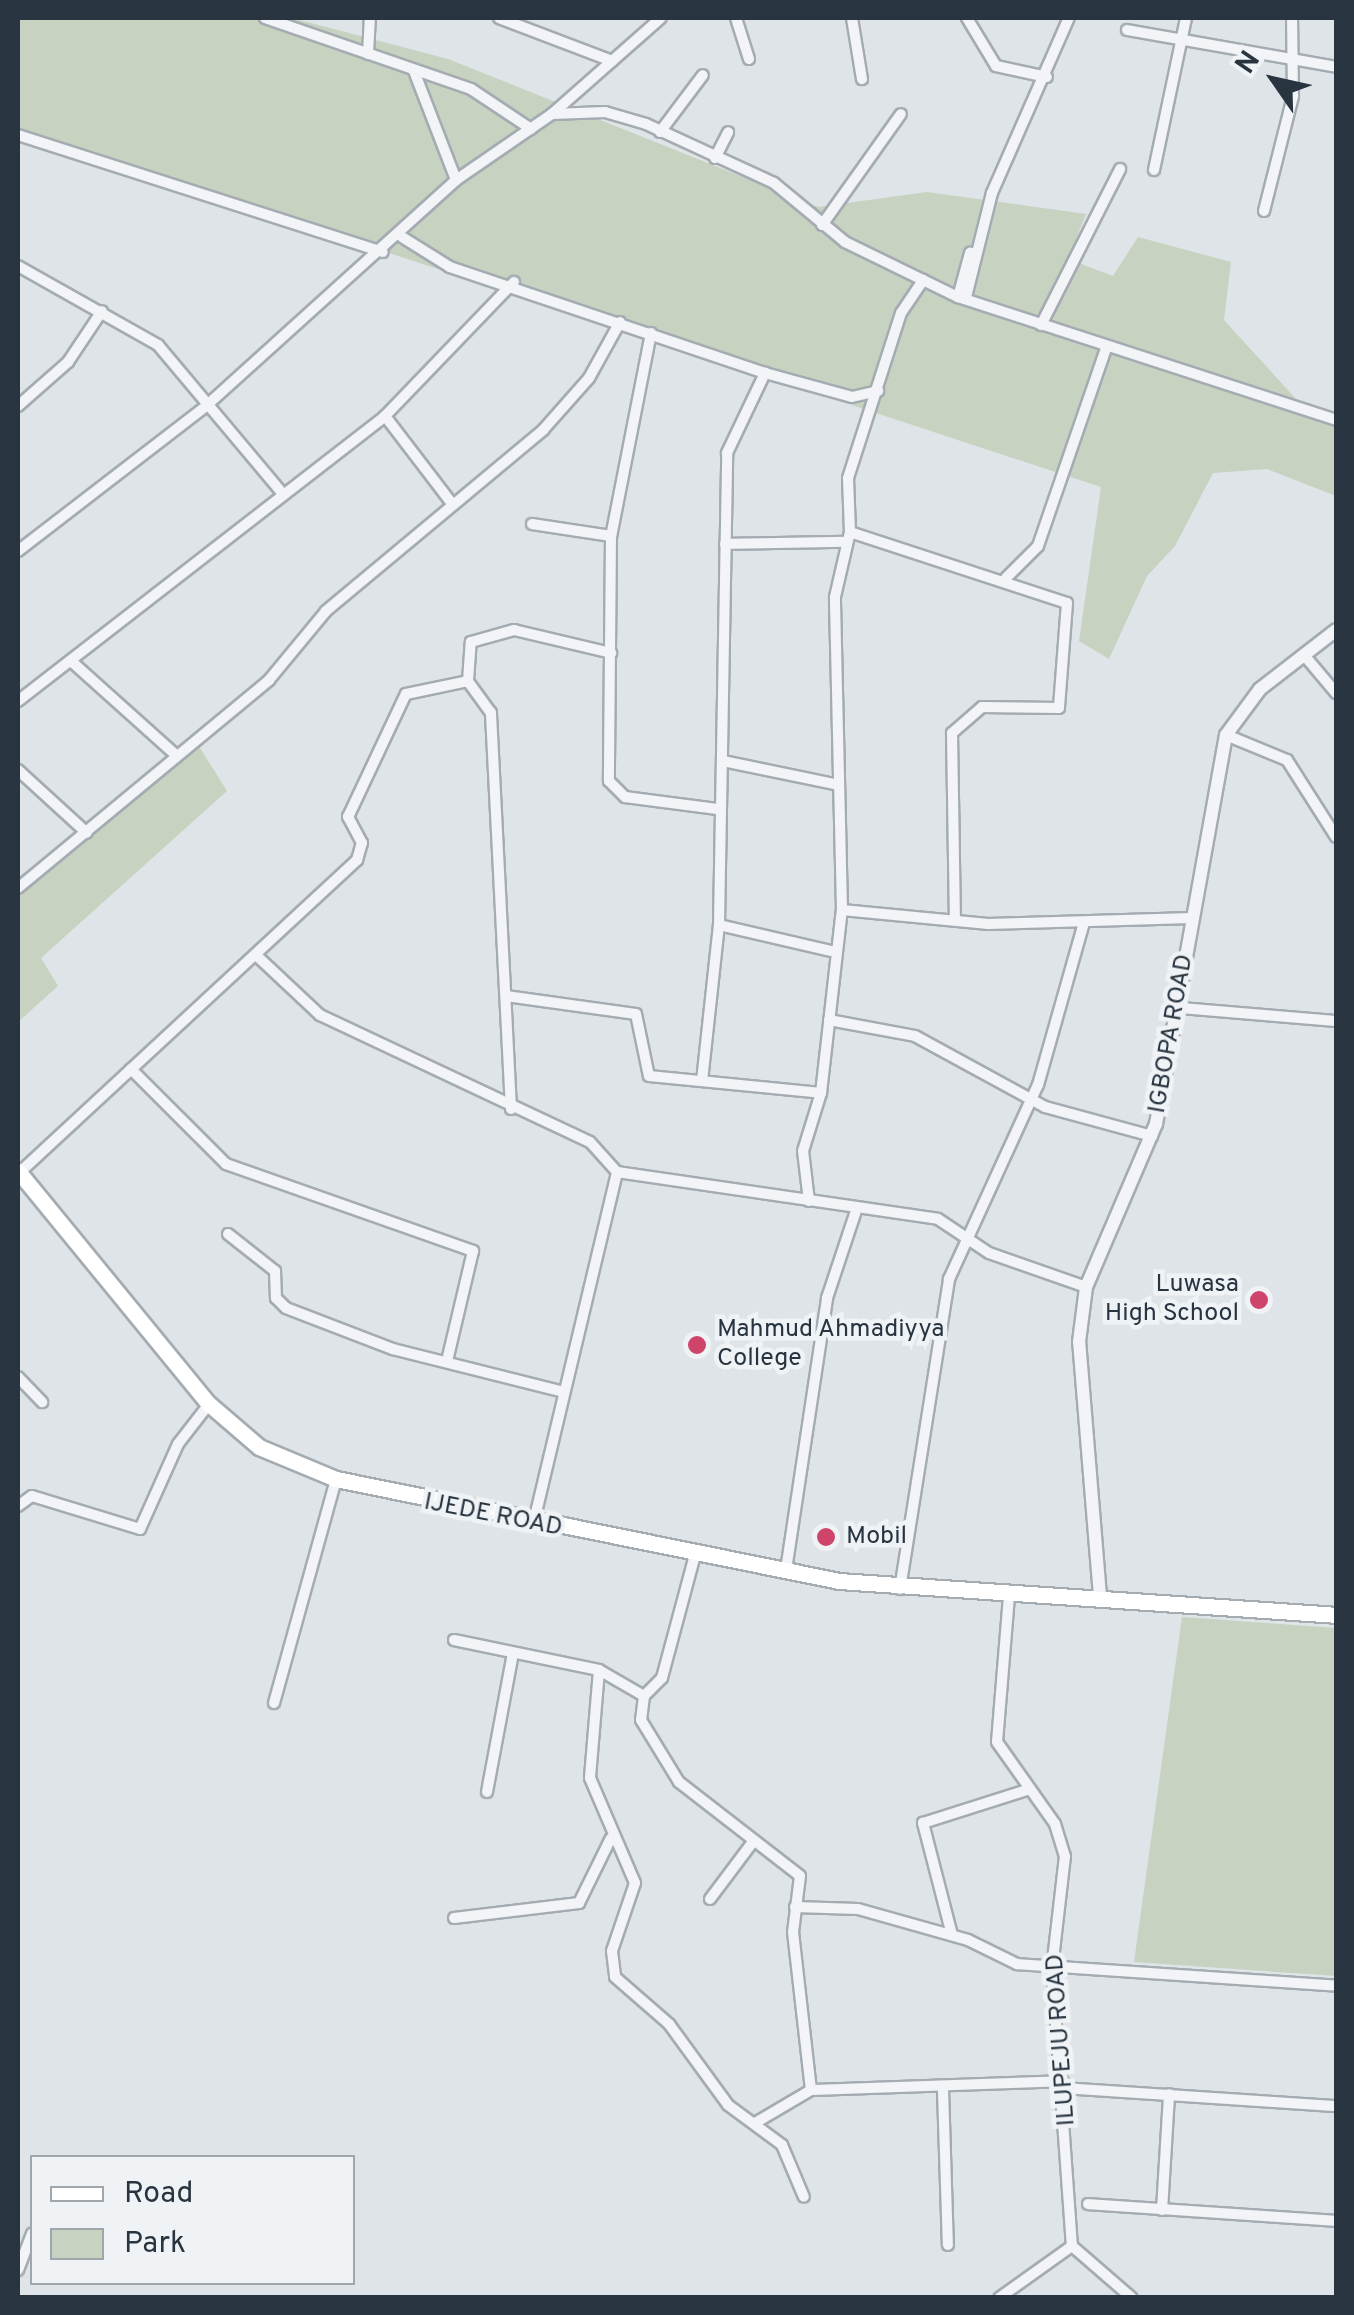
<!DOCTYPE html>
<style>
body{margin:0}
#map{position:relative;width:1354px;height:2315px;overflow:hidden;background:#dfe4e8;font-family:Overpass,sans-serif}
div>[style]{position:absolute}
.green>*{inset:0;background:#c7d2c0}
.roads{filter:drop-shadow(2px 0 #a4acb2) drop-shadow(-2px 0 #a4acb2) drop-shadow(0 2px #a4acb2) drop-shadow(0 -2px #a4acb2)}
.minor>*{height:10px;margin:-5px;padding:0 5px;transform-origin:5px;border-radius:5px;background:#f2f4f7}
.tertiary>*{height:12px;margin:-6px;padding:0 6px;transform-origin:6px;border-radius:6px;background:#f2f4f7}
.secondary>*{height:15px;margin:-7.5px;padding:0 7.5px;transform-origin:7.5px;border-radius:7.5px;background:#fff}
.dots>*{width:28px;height:28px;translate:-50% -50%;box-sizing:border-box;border:5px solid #eff3f6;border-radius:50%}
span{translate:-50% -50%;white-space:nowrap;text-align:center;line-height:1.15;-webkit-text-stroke:9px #eff3f6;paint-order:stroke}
.street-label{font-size:25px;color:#283440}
.poi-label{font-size:25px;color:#283440}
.right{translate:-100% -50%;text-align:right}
.left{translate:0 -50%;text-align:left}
.frame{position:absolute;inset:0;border:20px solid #283440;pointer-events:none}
.legend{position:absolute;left:30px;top:2155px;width:325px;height:130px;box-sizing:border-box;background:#eff3f6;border:2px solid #9fa7ad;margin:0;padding:12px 18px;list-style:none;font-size:30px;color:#283440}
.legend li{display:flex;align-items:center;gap:20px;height:50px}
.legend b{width:50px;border:2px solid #9fa7ad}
.north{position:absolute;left:1224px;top:30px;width:100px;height:100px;-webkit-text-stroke:8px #eff3f6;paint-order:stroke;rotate:304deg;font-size:28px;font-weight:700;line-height:40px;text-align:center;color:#283440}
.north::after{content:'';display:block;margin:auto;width:35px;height:45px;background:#283440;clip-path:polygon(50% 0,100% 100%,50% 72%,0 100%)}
</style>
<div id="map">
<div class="green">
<i style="clip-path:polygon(18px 18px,292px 18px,448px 59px,818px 207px,927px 192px,1086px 214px,1068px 259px,1113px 276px,1138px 237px,1231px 262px,1224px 320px,1308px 412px,1336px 415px,1336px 496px,1267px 469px,1213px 473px,1175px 546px,1147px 576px,1109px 659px,1079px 641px,1101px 487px,18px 131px)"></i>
<i style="clip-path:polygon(197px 743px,227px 791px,41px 958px,58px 986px,18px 1022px,18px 894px)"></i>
<i style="clip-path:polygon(1182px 1617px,1336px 1628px,1336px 1976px,1134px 1962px)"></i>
</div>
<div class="roads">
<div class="minor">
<i style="left:265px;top:18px;width:218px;rotate:19deg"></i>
<i style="left:471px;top:89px;width:72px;rotate:33.7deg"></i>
<i style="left:499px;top:18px;width:121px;rotate:20.8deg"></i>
<i style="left:736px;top:18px;width:43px;rotate:72.4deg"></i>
<i style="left:852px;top:18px;width:62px;rotate:80.7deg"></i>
<i style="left:967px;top:18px;width:56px;rotate:58.9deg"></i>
<i style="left:996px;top:66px;width:52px;rotate:12.2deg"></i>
<i style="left:1127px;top:30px;width:212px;rotate:10deg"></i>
<i style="left:368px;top:54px;width:36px;rotate:-87deg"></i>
<i style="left:414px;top:71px;width:117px;rotate:68.9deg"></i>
<i style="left:552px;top:114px;width:53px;rotate:-2.2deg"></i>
<i style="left:605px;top:112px;width:43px;rotate:16.3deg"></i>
<i style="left:646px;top:124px;width:141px;rotate:24.7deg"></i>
<i style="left:774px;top:183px;width:92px;rotate:39.7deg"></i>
<i style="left:845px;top:242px;width:126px;rotate:26deg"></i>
<i style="left:958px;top:297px;width:398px;rotate:18deg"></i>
<i style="left:660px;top:132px;width:71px;rotate:-53deg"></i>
<i style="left:18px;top:135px;width:383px;rotate:17.8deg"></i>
<i style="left:715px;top:158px;width:29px;rotate:-63deg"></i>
<i style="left:1154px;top:170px;width:155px;rotate:-78.1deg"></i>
<i style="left:1264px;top:211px;width:119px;rotate:-75.8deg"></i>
<i style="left:1293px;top:96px;width:78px;rotate:-90.7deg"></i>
<i style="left:822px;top:225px;width:136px;rotate:-54.6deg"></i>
<i style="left:402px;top:237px;width:57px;rotate:32deg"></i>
<i style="left:450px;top:267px;width:332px;rotate:18.6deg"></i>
<i style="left:765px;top:373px;width:90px;rotate:15.4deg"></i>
<i style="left:852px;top:397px;width:27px;rotate:-13deg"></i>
<i style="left:18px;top:266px;width:161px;rotate:29.4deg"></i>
<i style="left:158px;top:345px;width:193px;rotate:50deg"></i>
<i style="left:958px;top:297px;width:46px;rotate:-74.7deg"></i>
<i style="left:966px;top:297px;width:107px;rotate:-76deg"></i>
<i style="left:992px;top:193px;width:191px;rotate:-66.3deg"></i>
<i style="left:1041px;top:325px;width:175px;rotate:-63.1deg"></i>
<i style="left:651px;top:333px;width:207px;rotate:101.1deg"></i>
<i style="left:611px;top:536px;width:245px;rotate:90.5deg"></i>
<i style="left:609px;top:781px;width:23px;rotate:45deg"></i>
<i style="left:625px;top:797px;width:93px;rotate:7.4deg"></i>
<i style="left:18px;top:406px;width:67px;rotate:-41.3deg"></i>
<i style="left:68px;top:362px;width:61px;rotate:-56.3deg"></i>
<i style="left:385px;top:416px;width:107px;rotate:52.6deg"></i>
<i style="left:532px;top:524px;width:80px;rotate:8.6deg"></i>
<i style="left:850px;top:532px;width:228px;rotate:18.1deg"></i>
<i style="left:1067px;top:603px;width:105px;rotate:94.4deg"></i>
<i style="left:1059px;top:708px;width:77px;rotate:-179.3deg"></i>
<i style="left:982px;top:707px;width:40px;rotate:139deg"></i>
<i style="left:952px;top:733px;width:184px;rotate:89.1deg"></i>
<i style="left:850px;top:532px;width:54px;rotate:-92.1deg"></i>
<i style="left:848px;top:478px;width:173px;rotate:-72.2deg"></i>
<i style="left:901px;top:313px;width:40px;rotate:-56deg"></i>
<i style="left:725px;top:544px;width:117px;rotate:-1deg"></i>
<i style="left:18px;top:551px;width:237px;rotate:-37.6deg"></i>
<i style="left:206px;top:406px;width:337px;rotate:-42.1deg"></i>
<i style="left:456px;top:180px;width:116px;rotate:-34.5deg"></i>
<i style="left:552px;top:114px;width:145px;rotate:-41.4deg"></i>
<i style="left:1006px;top:578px;width:45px;rotate:-45deg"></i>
<i style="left:1038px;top:546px;width:209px;rotate:-71deg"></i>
<i style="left:1304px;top:655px;width:50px;rotate:49.9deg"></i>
<i style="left:71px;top:661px;width:142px;rotate:41.9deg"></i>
<i style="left:18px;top:701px;width:465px;rotate:-37.8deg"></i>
<i style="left:385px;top:416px;width:186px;rotate:-46.1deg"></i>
<i style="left:1226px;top:735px;width:66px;rotate:22.3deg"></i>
<i style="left:1287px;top:760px;width:91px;rotate:57.5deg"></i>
<i style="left:723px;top:761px;width:118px;rotate:11.7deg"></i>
<i style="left:18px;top:770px;width:93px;rotate:42.4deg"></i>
<i style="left:18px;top:888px;width:326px;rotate:-39.6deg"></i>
<i style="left:269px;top:680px;width:89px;rotate:-50.4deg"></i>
<i style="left:326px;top:611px;width:283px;rotate:-39.8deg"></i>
<i style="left:543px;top:430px;width:69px;rotate:-48.5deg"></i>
<i style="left:589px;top:378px;width:64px;rotate:-61deg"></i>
<i style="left:842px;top:910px;width:147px;rotate:5.5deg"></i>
<i style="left:988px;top:924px;width:204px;rotate:-1.7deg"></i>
<i style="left:719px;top:925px;width:115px;rotate:13.1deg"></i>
<i style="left:256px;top:955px;width:88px;rotate:43.2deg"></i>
<i style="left:320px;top:1015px;width:298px;rotate:25.2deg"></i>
<i style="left:590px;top:1142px;width:40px;rotate:48deg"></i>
<i style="left:617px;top:1172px;width:324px;rotate:8.3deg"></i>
<i style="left:938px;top:1219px;width:61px;rotate:33.7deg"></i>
<i style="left:989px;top:1253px;width:103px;rotate:19.3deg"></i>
<i style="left:506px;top:996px;width:131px;rotate:7.9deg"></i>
<i style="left:636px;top:1014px;width:63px;rotate:78.2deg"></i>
<i style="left:649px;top:1076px;width:173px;rotate:5.6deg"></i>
<i style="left:1180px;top:1008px;width:157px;rotate:4.8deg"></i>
<i style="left:829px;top:1020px;width:87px;rotate:10.5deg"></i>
<i style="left:915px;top:1036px;width:148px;rotate:28.6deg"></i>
<i style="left:1045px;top:1107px;width:111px;rotate:15.2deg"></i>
<i style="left:131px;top:1069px;width:134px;rotate:45deg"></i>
<i style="left:226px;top:1164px;width:262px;rotate:19.4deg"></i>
<i style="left:473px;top:1251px;width:113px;rotate:103.3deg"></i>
<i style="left:702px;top:1081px;width:157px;rotate:-83.8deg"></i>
<i style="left:719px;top:925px;width:472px;rotate:-89deg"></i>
<i style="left:727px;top:453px;width:89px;rotate:-64.6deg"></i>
<i style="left:511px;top:1109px;width:397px;rotate:-92.9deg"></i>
<i style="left:491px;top:713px;width:39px;rotate:-126deg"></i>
<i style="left:468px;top:681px;width:39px;rotate:-86deg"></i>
<i style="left:471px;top:642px;width:45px;rotate:-15.6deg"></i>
<i style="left:514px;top:630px;width:100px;rotate:13.3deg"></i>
<i style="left:19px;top:1173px;width:461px;rotate:-42.8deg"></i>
<i style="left:357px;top:860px;width:18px;rotate:-74deg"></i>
<i style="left:362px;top:843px;width:30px;rotate:-118deg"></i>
<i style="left:348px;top:817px;width:136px;rotate:-64.8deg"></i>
<i style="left:406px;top:694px;width:63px;rotate:-11.8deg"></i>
<i style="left:809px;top:1201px;width:50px;rotate:-96.8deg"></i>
<i style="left:803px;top:1151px;width:61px;rotate:-72.8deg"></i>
<i style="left:821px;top:1093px;width:184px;rotate:-83.5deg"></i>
<i style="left:842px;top:910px;width:313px;rotate:-91.3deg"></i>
<i style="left:835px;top:597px;width:67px;rotate:-77deg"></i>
<i style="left:228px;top:1234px;width:60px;rotate:38.2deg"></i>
<i style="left:275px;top:1271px;width:27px;rotate:88deg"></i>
<i style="left:276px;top:1298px;width:14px;rotate:45deg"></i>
<i style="left:286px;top:1308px;width:115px;rotate:21deg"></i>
<i style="left:393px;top:1349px;width:176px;rotate:14.1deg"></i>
<i style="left:18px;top:1377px;width:35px;rotate:46deg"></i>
<i style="left:18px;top:1506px;width:17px;rotate:-36deg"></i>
<i style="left:32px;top:1496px;width:113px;rotate:17deg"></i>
<i style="left:140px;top:1529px;width:93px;rotate:-65.9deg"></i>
<i style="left:178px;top:1444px;width:51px;rotate:-52.2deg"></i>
<i style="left:534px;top:1521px;width:359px;rotate:-76.6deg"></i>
<i style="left:786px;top:1570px;width:275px;rotate:-81.4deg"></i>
<i style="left:827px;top:1298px;width:92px;rotate:-71.6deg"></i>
<i style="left:900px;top:1589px;width:314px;rotate:-81deg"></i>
<i style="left:949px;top:1279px;width:213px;rotate:-65.4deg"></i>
<i style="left:1038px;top:1085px;width:169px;rotate:-74.2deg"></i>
<i style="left:1009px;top:1596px;width:146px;rotate:94.7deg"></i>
<i style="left:997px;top:1742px;width:100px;rotate:54.7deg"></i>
<i style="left:1055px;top:1824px;width:34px;rotate:73deg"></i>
<i style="left:1065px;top:1856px;width:113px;rotate:96.6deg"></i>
<i style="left:1052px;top:1968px;width:279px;rotate:85.9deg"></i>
<i style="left:1072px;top:2246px;width:79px;rotate:40.9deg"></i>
<i style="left:454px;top:1640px;width:148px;rotate:11.7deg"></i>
<i style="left:599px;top:1670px;width:52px;rotate:30deg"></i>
<i style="left:644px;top:1696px;width:25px;rotate:-45deg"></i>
<i style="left:662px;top:1678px;width:127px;rotate:-75deg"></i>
<i style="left:599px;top:1670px;width:108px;rotate:94.8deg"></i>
<i style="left:590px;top:1778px;width:114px;rotate:66.8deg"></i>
<i style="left:635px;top:1883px;width:72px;rotate:108.7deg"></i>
<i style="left:612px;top:1951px;width:26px;rotate:83deg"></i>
<i style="left:615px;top:1977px;width:72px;rotate:41deg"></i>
<i style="left:669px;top:2024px;width:100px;rotate:53.9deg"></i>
<i style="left:728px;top:2105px;width:67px;rotate:36.5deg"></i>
<i style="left:782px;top:2145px;width:56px;rotate:67.1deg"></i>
<i style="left:644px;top:1696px;width:24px;rotate:97deg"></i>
<i style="left:641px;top:1720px;width:73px;rotate:58.5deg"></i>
<i style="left:679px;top:1782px;width:153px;rotate:37.8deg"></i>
<i style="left:800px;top:1876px;width:56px;rotate:97.1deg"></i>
<i style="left:793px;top:1932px;width:159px;rotate:83.5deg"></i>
<i style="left:274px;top:1703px;width:232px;rotate:-74.5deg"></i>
<i style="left:487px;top:1792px;width:141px;rotate:-79.4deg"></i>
<i style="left:710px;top:1899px;width:70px;rotate:-53.1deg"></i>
<i style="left:795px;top:1907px;width:63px;rotate:1.8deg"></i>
<i style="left:858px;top:1909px;width:114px;rotate:15.7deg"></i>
<i style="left:968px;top:1940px;width:55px;rotate:26.1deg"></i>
<i style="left:1017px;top:1964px;width:320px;rotate:3.9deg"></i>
<i style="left:454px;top:1918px;width:126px;rotate:-6.8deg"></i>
<i style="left:579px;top:1903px;width:72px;rotate:-63.8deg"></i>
<i style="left:952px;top:1935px;width:116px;rotate:-104.5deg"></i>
<i style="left:923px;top:1823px;width:109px;rotate:-17.6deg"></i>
<i style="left:1064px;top:2088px;width:273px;rotate:3.8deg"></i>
<i style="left:943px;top:2090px;width:155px;rotate:88.2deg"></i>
<i style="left:755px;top:2123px;width:65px;rotate:-30.5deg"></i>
<i style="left:811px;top:2090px;width:252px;rotate:-2deg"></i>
<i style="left:1088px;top:2204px;width:249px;rotate:3.9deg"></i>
<i style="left:1162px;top:2210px;width:116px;rotate:-86.5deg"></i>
<i style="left:18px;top:2270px;width:39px;rotate:-69deg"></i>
<i style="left:999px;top:2298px;width:90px;rotate:-35.5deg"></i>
</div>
<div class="tertiary">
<i style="left:1100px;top:1596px;width:255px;rotate:-94.7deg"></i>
<i style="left:1079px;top:1342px;width:55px;rotate:-82.7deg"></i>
<i style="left:1086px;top:1287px;width:177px;rotate:-66.8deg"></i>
<i style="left:1156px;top:1124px;width:395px;rotate:-79.8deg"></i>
<i style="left:1226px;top:735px;width:57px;rotate:-53.5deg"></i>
<i style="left:1260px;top:689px;width:96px;rotate:-37.8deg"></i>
</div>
<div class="secondary">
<i style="left:18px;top:1171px;width:301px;rotate:50.7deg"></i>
<i style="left:209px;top:1404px;width:66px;rotate:40.7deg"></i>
<i style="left:259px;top:1447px;width:83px;rotate:22.6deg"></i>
<i style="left:336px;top:1479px;width:513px;rotate:11.46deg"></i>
<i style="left:839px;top:1581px;width:498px;rotate:3.9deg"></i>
</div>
</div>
<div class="dots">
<i style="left:1259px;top:1300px;background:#ce446a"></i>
<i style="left:697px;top:1345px;background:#ce446a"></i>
<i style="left:826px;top:1537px;background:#ce446a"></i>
</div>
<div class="street-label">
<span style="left:1172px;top:1034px;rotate:-80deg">IGBOPA ROAD</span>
<span style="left:493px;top:1516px;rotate:11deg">IJEDE ROAD</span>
<span style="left:1062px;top:2040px;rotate:-94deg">ILUPEJU ROAD</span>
</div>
<div class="poi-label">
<span class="right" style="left:1239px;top:1300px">Luwasa<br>High School</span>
<span class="left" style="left:717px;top:1345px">Mahmud Ahmadiyya<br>College</span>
<span class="left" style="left:846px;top:1537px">Mobil</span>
</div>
<div class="frame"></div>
<ul class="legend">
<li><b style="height:12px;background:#fff"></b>Road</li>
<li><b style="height:28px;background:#c7d2c0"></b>Park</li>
</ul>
<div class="north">N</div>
</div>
